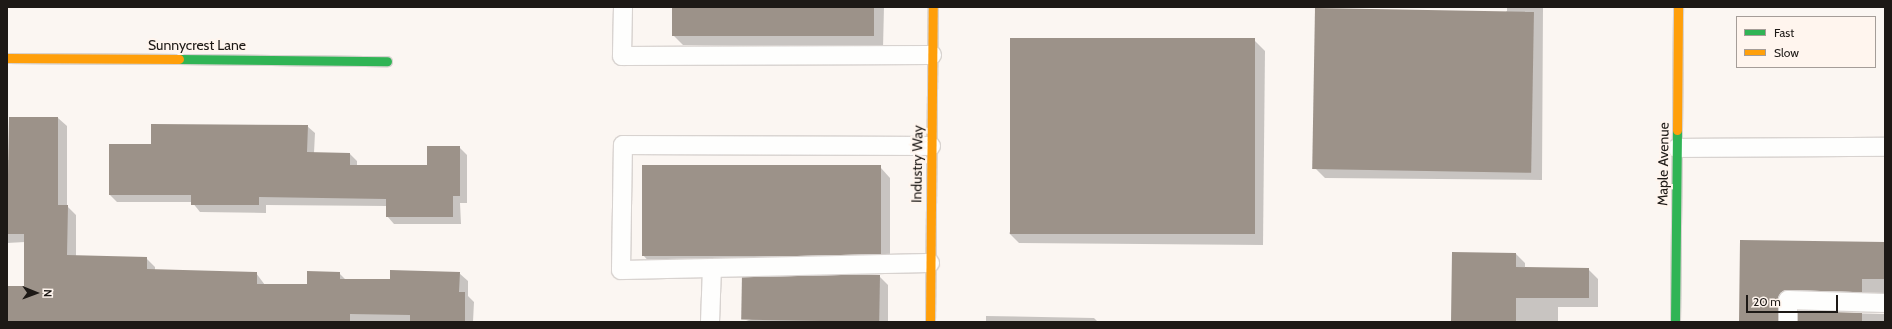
<!DOCTYPE html>
<style>
body{margin:0}
#map{position:relative;width:1892px;height:329px;overflow:hidden;background:#fbf6f2;font-family:Cabin,sans-serif}
div>[style]{position:absolute}
.shadow>*{inset:0;background:#0003}
.building>*{inset:0;background:#9c9289;transform-origin:0 0}
.roads{filter:drop-shadow(1px 0 #d8d3d0) drop-shadow(-1px 0 #d8d3d0) drop-shadow(0 1px #d8d3d0) drop-shadow(0 -1px #d8d3d0)}
.lane>*{height:18px;margin:-9px;padding:0 9px;transform-origin:9px;border-radius:9px;background:#fefefd}
.fast>*{height:9px;margin:-4.5px;padding:0 4.5px;transform-origin:4.5px;border-radius:4.5px;background:#30b455}
.slow>*{height:9px;margin:-4.5px;padding:0 4.5px;transform-origin:4.5px;border-radius:4.5px;background:#ff9f0a}
span{translate:-50% -50%;white-space:nowrap;text-align:center;line-height:1.15;-webkit-text-stroke:4px #fff5ee;paint-order:stroke}
.street-label{font-size:14px;color:#1d1916}
.frame{position:absolute;inset:0;border:8px solid #1d1916;pointer-events:none}
.legend{position:absolute;left:1736px;top:16px;width:140px;height:52px;box-sizing:border-box;background:#fff5ee;border:1px solid #a59d98;margin:0;padding:5px 7px;list-style:none;font-size:12px;color:#1d1916}
.legend li{display:flex;align-items:center;gap:8px;height:20px}
.legend b{width:20px;border:1px solid #a59d98}
.north{position:absolute;left:16px;top:273px;width:40px;height:40px;-webkit-text-stroke:3px #fff5ee;paint-order:stroke;rotate:91deg;font-size:11px;font-weight:700;line-height:16px;text-align:center;color:#1d1916}
.north::after{content:'';display:block;margin:auto;width:14px;height:18px;background:#1d1916;clip-path:polygon(50% 0,100% 100%,50% 72%,0 100%)}
.scale{position:absolute;left:1746px;top:295px;width:92px;height:18px;box-sizing:border-box;border:2px solid #1d1916;border-top:0;padding-left:5px;font-size:12px;line-height:14px;white-space:nowrap;color:#1d1916;-webkit-text-stroke:3px #fff5ee;paint-order:stroke}
</style>
<div id="map">
<div class="shadow">
<i style="clip-path:polygon(673px 7px,884px 7px,883px 48px,683px 45px,673px 35px)"></i>
<i style="clip-path:polygon(1507px 7px,1543px 7px,1542px 180px,1325px 178px,1315px 168px,1507px 11px)"></i>
<i style="clip-path:polygon(1255px 41px,1265px 51px,1263px 245px,1019px 243px,1009px 233px)"></i>
<i style="clip-path:polygon(58px 118px,67px 126px,67px 206px,76px 215px,76px 257px,146px 258px,155px 267px,155px 270px,256px 273px,265px 285px,308px 285px,339px 273px,346px 280px,391px 280px,459px 273px,468px 281px,468px 296px,474px 302px,473px 322px,7px 322px,7px 287px,25px 287px,25px 242px,7px 243px,7px 160px,10px 160px)"></i>
<i style="clip-path:polygon(307px 126px,315px 133px,314px 153px,350px 154px,357px 161px,357px 166px,428px 166px,459px 147px,467px 155px,467px 203px,460px 203px,461px 224px,394px 224px,387px 216px,387px 206px,266px 205px,266px 213px,200px 212px,192px 202px,117px 202px,110px 195px,152px 145px)"></i>
<i style="clip-path:polygon(881px 168px,890px 178px,890px 263px,652px 265px,643px 255px)"></i>
<i style="clip-path:polygon(1741px 241px,1885px 243px,1885px 301px,1798px 299px,1787px 322px,1740px 322px)"></i>
<i style="clip-path:polygon(1516px 254px,1525px 263px,1525px 268px,1588px 269px,1598px 279px,1598px 307px,1558px 307px,1558px 322px,1452px 322px)"></i>
<i style="clip-path:polygon(879px 276px,888px 285px,888px 322px,743px 322px)"></i>
<i style="clip-path:polygon(1799px 312px,1885px 314px,1885px 322px,1799px 322px)"></i>
<i style="clip-path:polygon(986px 316px,1094px 318px,1098px 322px,986px 322px)"></i>
</div>
<div class="building">
<i style="left:672px;top:7px;width:202px;height:29px"></i>
<i style="left:1315px;top:8px;width:219px;height:161px;rotate:1deg"></i>
<i style="left:1010px;top:38px;width:245px;height:196px"></i>
<i style="clip-path:polygon(9px 117px,58px 117px,58px 205px,68px 205px,67px 255px,147px 257px,147px 269px,257px 272px,257px 284px,307px 284px,307px 271px,340px 272px,340px 279px,390px 279px,390px 270px,460px 272px,459px 292px,465px 292px,465px 322px,410px 322px,410px 315px,350px 314px,350px 322px,7px 322px,7px 286px,24px 286px,24px 234px,7px 234px)"></i>
<i style="clip-path:polygon(151px 124px,308px 125px,307px 152px,350px 153px,350px 165px,427px 165px,427px 146px,460px 146px,460px 196px,453px 196px,453px 217px,386px 217px,386px 199px,259px 197px,259px 205px,191px 205px,191px 195px,109px 195px,109px 144px,151px 144px)"></i>
<i style="left:642px;top:165px;width:239px;height:91px"></i>
<i style="clip-path:polygon(1740px 240px,1885px 242px,1885px 279px,1862px 279px,1862px 292px,1783px 291px,1778px 300px,1778px 322px,1739px 322px)"></i>
<i style="clip-path:polygon(1452px 252px,1516px 253px,1516px 267px,1589px 268px,1589px 298px,1516px 298px,1516px 322px,1451px 322px)"></i>
<i style="left:880px;top:275px;width:47px;height:138px;rotate:91deg"></i>
<i style="clip-path:polygon(1798px 311px,1862px 313px,1862px 322px,1798px 322px)"></i>
</div>
<div class="roads">
<div class="lane">
<i style="left:623px;top:7px;width:49px;rotate:91.2deg"></i>
<i style="left:622px;top:56px;width:310px;rotate:-0.2deg"></i>
<i style="left:1677px;top:148px;width:208px;rotate:-0.3deg"></i>
<i style="left:930px;top:263px;width:309px;rotate:178.7deg"></i>
<i style="left:621px;top:270px;width:125px;rotate:-89.1deg"></i>
<i style="left:623px;top:145px;width:308px;rotate:0.2deg"></i>
<i style="left:710px;top:322px;width:54px;rotate:-87.9deg"></i>
<i style="left:1788px;top:322px;width:22px;rotate:-90deg"></i>
<i style="left:1788px;top:300px;width:97px;rotate:1.8deg"></i>
</div>
<div class="fast">
<i style="left:179px;top:59px;width:208px;rotate:0.6deg"></i>
<i style="left:1675px;top:322px;width:192px;rotate:-89.4deg"></i>
</div>
<div class="slow">
<i style="left:7px;top:58px;width:172px;rotate:0.3deg"></i>
<i style="left:1677px;top:130px;width:123px;rotate:-89.5deg"></i>
<i style="left:930px;top:322px;width:315px;rotate:-89.5deg"></i>
</div>
</div>
<div class="street-label">
<span style="left:197px;top:45px">Sunnycrest Lane</span>
<span style="left:917px;top:164px;rotate:-89deg">Industry Way</span>
<span style="left:1663px;top:164px;rotate:-89deg">Maple Avenue</span>
</div>
<div class="frame"></div>
<ul class="legend">
<li><b style="height:5px;background:#30b455"></b>Fast</li>
<li><b style="height:5px;background:#ff9f0a"></b>Slow</li>
</ul>
<div class="north">N</div>
<div class="scale">20 m</div>
</div>
